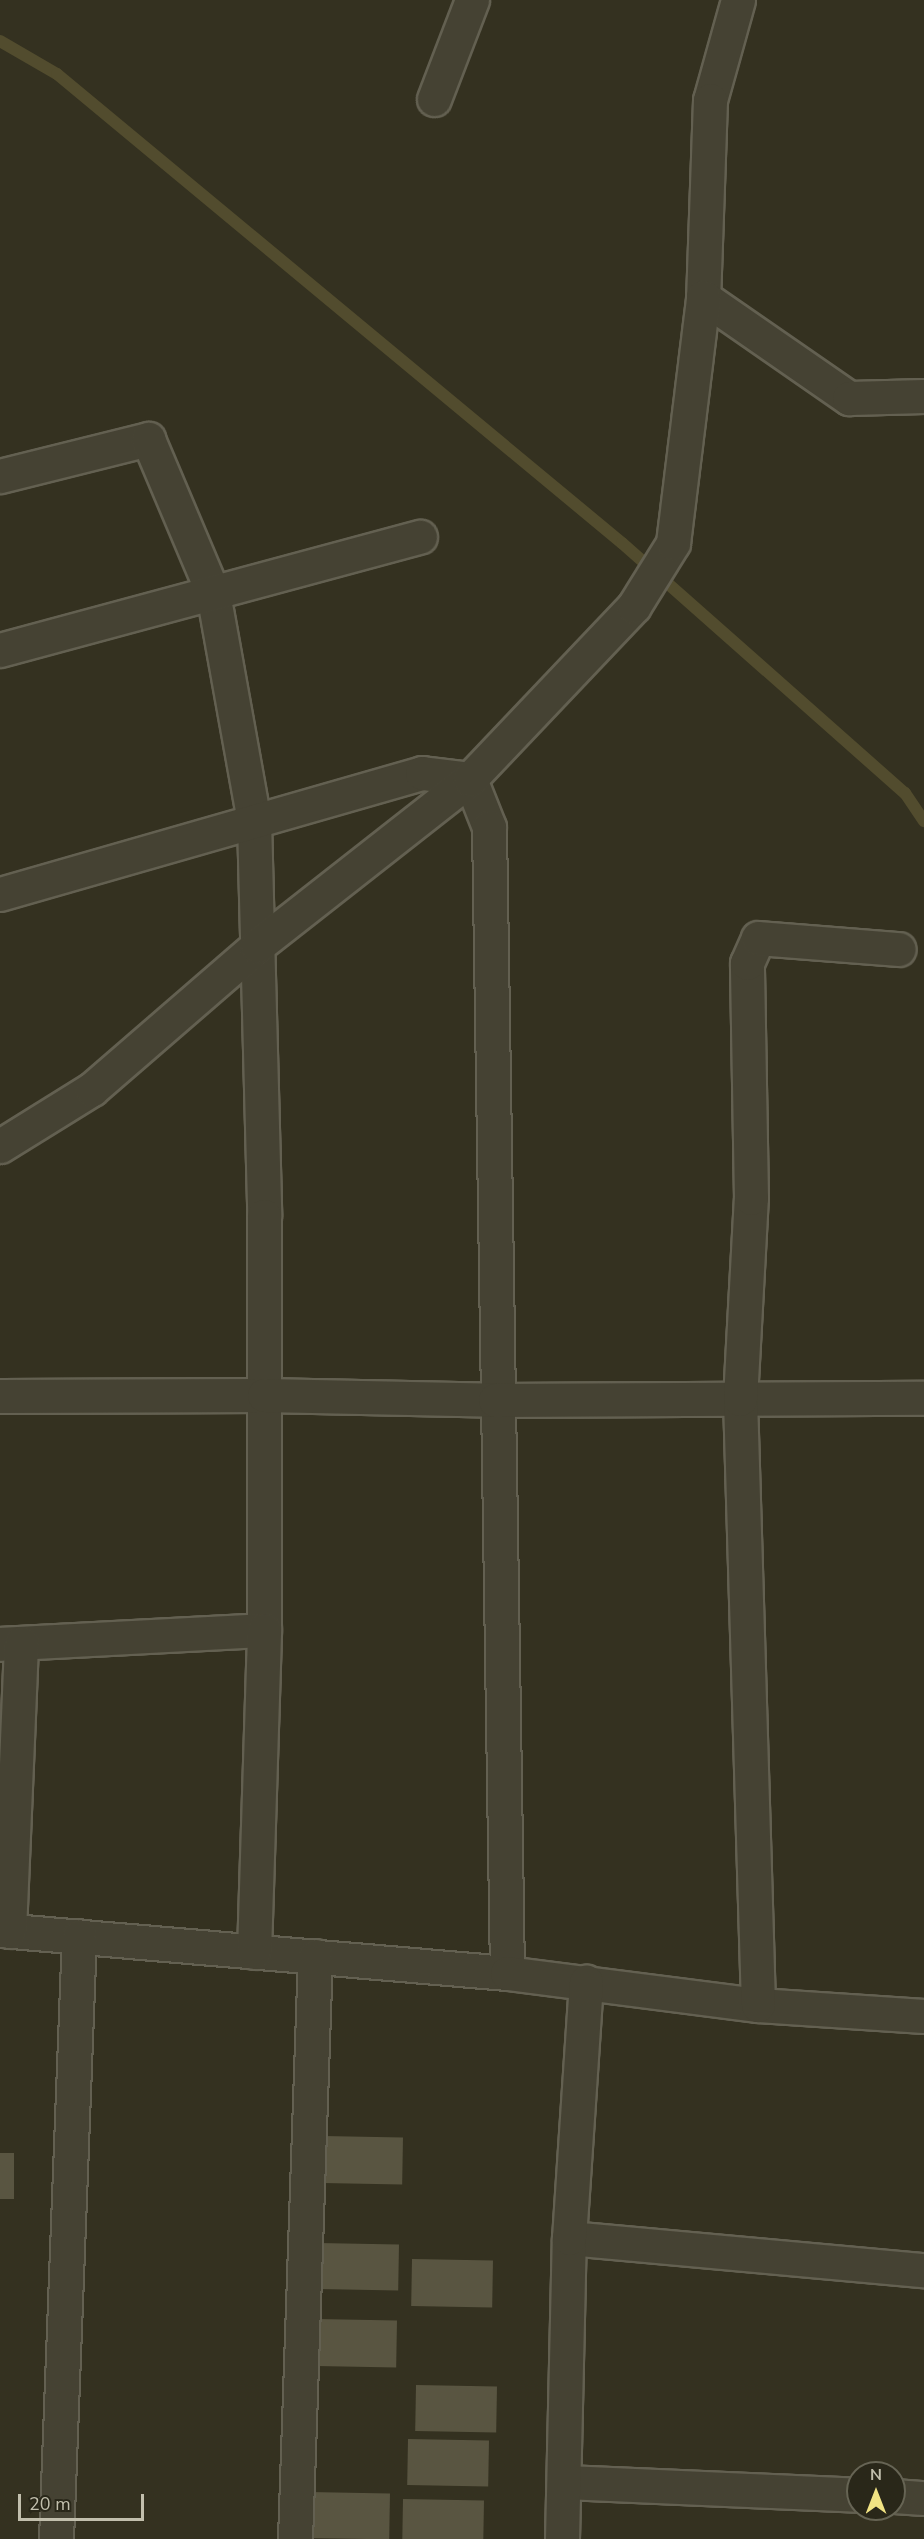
<!DOCTYPE html>
<style>
body{margin:0}
#map{position:relative;width:924px;height:2539px;overflow:hidden;background:#343120;font-family:"Nunito Sans",sans-serif}
div>[style]{position:absolute}
.stream>*{height:12px;margin:-6px;padding:0 6px;transform-origin:6px;border-radius:6px;background:#524c2e}
.building>*{inset:0;background:#595541;transform-origin:0 0}
.roads{filter:drop-shadow(2px 0 #636051) drop-shadow(-2px 0 #636051) drop-shadow(0 2px #636051) drop-shadow(0 -2px #636051)}
.minor>*{height:33px;margin:-16.5px;padding:0 16.5px;transform-origin:16.5px;border-radius:16.5px;background:#454233}
span{translate:-50% -50%;white-space:nowrap;text-align:center;line-height:1.15;-webkit-text-stroke:5px #292719;paint-order:stroke}
.north{position:absolute;left:846px;top:2461px;width:60px;height:60px;box-sizing:border-box;background:#292719;border:2px solid #666454;border-radius:50%;rotate:0deg;font-size:16px;font-weight:700;line-height:24px;text-align:center;color:#c2bfad}
.north::after{content:'';display:block;margin:auto;width:21px;height:27px;background:#f1e383;clip-path:polygon(50% 0,100% 100%,50% 72%,0 100%)}
.scale{position:absolute;left:18px;top:2494px;width:126px;height:27px;box-sizing:border-box;border:3px solid #c2bfad;border-top:0;padding-left:8px;font-size:18px;line-height:21px;white-space:nowrap;color:#c2bfad;-webkit-text-stroke:4px #292719;paint-order:stroke}
</style>
<div id="map">
<div class="stream">
<i style="left:0;top:41px;width:66px;rotate:30.1deg"></i>
<i style="left:57px;top:74px;width:734px;rotate:39.7deg"></i>
<i style="left:622px;top:543px;width:378px;rotate:41.5deg"></i>
<i style="left:905px;top:793px;width:34px;rotate:56deg"></i>
</div>
<div class="building">
<i style="left:323px;top:2136px;width:80px;height:47px;rotate:1deg"></i>
<i style="left:0;top:2153px;width:14px;height:46px"></i>
<i style="left:318px;top:2243px;width:81px;height:46px;rotate:1deg"></i>
<i style="left:412px;top:2259px;width:81px;height:47px;rotate:1deg"></i>
<i style="left:317px;top:2319px;width:80px;height:47px;rotate:1deg"></i>
<i style="left:416px;top:2385px;width:81px;height:46px;rotate:1deg"></i>
<i style="left:408px;top:2439px;width:81px;height:46px;rotate:1deg"></i>
<i style="left:309px;top:2492px;width:81px;height:46px;rotate:1deg"></i>
<i style="left:403px;top:2499px;width:81px;height:40px;rotate:1deg"></i>
</div>
<div class="roads">
<div class="minor">
<i style="left:738px;top:0;width:104px;rotate:105.6deg"></i>
<i style="left:710px;top:100px;width:197px;rotate:92deg"></i>
<i style="left:703px;top:297px;width:178px;rotate:34.7deg"></i>
<i style="left:849px;top:398px;width:75px;rotate:-1.5deg"></i>
<i style="left:434px;top:99px;width:106px;rotate:-69deg"></i>
<i style="left:0;top:476px;width:153px;rotate:-14deg"></i>
<i style="left:148px;top:439px;width:167px;rotate:67.1deg"></i>
<i style="left:213px;top:593px;width:232px;rotate:79.8deg"></i>
<i style="left:254px;top:821px;width:395px;rotate:88.5deg"></i>
<i style="left:264px;top:1216px;width:414px;rotate:90deg"></i>
<i style="left:264px;top:1630px;width:264px;rotate:177deg"></i>
<i style="left:0;top:650px;width:435px;rotate:-15.1deg"></i>
<i style="left:0;top:894px;width:439px;rotate:-16deg"></i>
<i style="left:422px;top:773px;width:48px;rotate:7.1deg"></i>
<i style="left:470px;top:779px;width:52px;rotate:68.4deg"></i>
<i style="left:489px;top:827px;width:1146px;rotate:89.1deg"></i>
<i style="left:0;top:1146px;width:108px;rotate:-31.8deg"></i>
<i style="left:92px;top:1089px;width:218px;rotate:-40.9deg"></i>
<i style="left:257px;top:946px;width:271px;rotate:-38.1deg"></i>
<i style="left:470px;top:779px;width:238px;rotate:-46.5deg"></i>
<i style="left:634px;top:606px;width:74px;rotate:-58.2deg"></i>
<i style="left:673px;top:543px;width:248px;rotate:-83deg"></i>
<i style="left:0;top:1396px;width:264px;rotate:-0.2deg"></i>
<i style="left:264px;top:1395px;width:231px;rotate:1.2deg"></i>
<i style="left:495px;top:1400px;width:429px;rotate:-0.3deg"></i>
<i style="left:0;top:1930px;width:509px;rotate:4.85deg"></i>
<i style="left:507px;top:1973px;width:253px;rotate:7.3deg"></i>
<i style="left:758px;top:2005px;width:166px;rotate:3.8deg"></i>
<i style="left:9px;top:1931px;width:288px;rotate:-87.6deg"></i>
<i style="left:254px;top:1952px;width:322px;rotate:-88.2deg"></i>
<i style="left:758px;top:2005px;width:606px;rotate:-91.7deg"></i>
<i style="left:740px;top:1399px;width:201px;rotate:-86.9deg"></i>
<i style="left:751px;top:1198px;width:235px;rotate:-91deg"></i>
<i style="left:747px;top:963px;width:27px;rotate:-66deg"></i>
<i style="left:758px;top:938px;width:141px;rotate:4.5deg"></i>
<i style="left:569px;top:2238px;width:356px;rotate:5.2deg"></i>
<i style="left:565px;top:2482px;width:293px;rotate:2.5deg"></i>
<i style="left:894px;top:2496px;width:30px;rotate:4deg"></i>
<i style="left:56px;top:2539px;width:603px;rotate:-87.82deg"></i>
<i style="left:295px;top:2539px;width:583px;rotate:-88.04deg"></i>
<i style="left:562px;top:2539px;width:301px;rotate:-88.7deg"></i>
<i style="left:569px;top:2238px;width:257px;rotate:-86.2deg"></i>
</div>
</div>
<div class="north">N</div>
<div class="scale">20 m</div>
</div>
